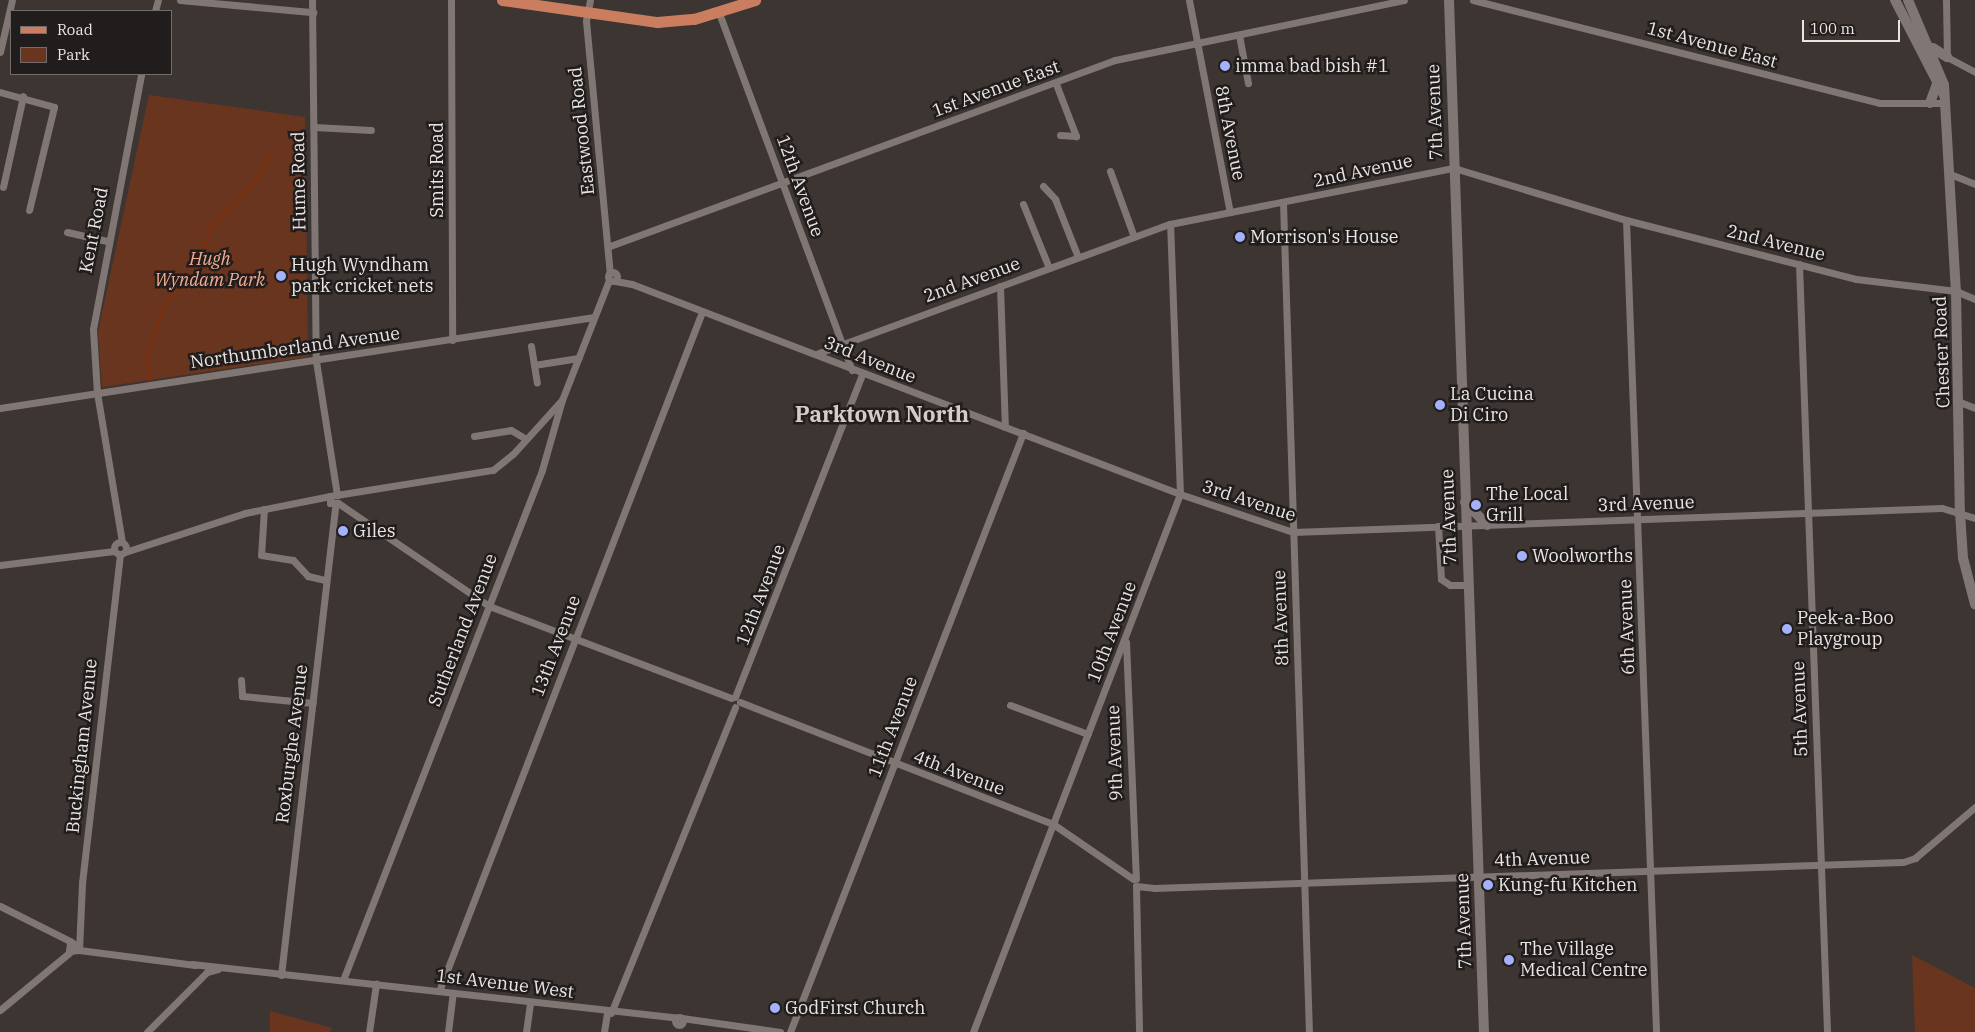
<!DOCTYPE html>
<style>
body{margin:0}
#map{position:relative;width:1975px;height:1032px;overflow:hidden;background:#3d3532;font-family:"IBM Plex Serif",serif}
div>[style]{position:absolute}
.green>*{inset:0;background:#6a351f}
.stream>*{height:2px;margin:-1px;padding:0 1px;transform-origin:1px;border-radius:1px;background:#802f08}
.street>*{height:7px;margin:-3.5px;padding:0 3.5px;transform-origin:3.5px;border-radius:3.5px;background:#807774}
.street>.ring{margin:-3.5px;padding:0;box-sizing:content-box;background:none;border:7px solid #807774;border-radius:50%}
.secondary>*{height:10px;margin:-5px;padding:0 5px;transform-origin:5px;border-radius:5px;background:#807774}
.primary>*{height:11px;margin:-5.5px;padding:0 5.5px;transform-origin:5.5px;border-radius:5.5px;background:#cb7e5f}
.dots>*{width:14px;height:14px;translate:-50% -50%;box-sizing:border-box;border:2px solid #211d1c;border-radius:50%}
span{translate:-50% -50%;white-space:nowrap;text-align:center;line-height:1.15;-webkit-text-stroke:5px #211d1c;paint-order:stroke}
.street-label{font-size:18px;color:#eae5e3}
.poi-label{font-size:18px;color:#eae5e3}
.left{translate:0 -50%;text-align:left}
.park-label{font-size:18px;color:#f1ab91;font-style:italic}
.district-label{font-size:22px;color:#d5cbc7;font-weight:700}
.legend{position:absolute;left:10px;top:10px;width:162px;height:65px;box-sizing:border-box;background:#211d1c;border:1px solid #716d6c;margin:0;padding:6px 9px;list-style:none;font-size:15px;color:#eae5e3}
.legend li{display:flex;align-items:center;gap:10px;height:25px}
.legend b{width:25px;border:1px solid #716d6c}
.scale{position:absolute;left:1802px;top:20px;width:98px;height:22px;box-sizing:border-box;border:2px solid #eae5e3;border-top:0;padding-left:6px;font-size:15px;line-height:18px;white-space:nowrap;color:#eae5e3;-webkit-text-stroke:4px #211d1c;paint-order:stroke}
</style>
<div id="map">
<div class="green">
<i style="clip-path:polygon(149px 95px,305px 117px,308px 357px,102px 387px,98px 332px)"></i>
<i style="clip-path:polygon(1912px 955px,1975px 988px,1975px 1032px,1915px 1032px)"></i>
<i style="clip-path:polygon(270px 1011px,332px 1028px,330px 1032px,241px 1032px,270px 1032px)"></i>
</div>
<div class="stream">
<i style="left:150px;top:384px;width:29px;rotate:-96deg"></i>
<i style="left:147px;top:355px;width:52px;rotate:-70.9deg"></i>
<i style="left:164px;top:306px;width:47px;rotate:-48.5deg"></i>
<i style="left:195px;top:271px;width:47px;rotate:-70deg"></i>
<i style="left:211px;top:227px;width:55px;rotate:-45deg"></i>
<i style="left:250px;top:188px;width:40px;rotate:-57.1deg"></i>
<i style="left:275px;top:1027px;width:5px;rotate:79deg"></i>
</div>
<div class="street">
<i style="left:180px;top:0;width:134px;rotate:5.2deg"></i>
<i style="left:312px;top:0;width:361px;rotate:89.4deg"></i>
<i style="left:316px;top:361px;width:136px;rotate:81.1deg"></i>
<i style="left:451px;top:0;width:340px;rotate:89.8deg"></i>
<i style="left:590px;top:0;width:21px;rotate:101deg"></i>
<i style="left:586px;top:21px;width:254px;rotate:84.6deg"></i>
<i style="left:1189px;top:0;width:216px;rotate:79.1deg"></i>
<i style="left:1473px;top:0;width:420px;rotate:14.2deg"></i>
<i style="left:1880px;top:103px;width:66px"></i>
<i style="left:1946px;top:0;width:57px;rotate:89deg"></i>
<i style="left:1947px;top:57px;width:32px;rotate:28deg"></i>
<i style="left:155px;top:11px;width:11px;rotate:-75deg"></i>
<i style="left:719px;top:13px;width:381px;rotate:69.6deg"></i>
<i style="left:1239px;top:35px;width:49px;rotate:79.4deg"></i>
<i style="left:0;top:52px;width:53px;rotate:-77deg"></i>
<i style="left:1056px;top:84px;width:56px;rotate:69deg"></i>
<i style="left:1076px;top:136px;width:16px;rotate:-176deg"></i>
<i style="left:0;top:92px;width:56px;rotate:15.5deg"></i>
<i style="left:54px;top:107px;width:106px;rotate:103.6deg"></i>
<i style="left:314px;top:127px;width:57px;rotate:3deg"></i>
<i style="left:1110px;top:171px;width:70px;rotate:70deg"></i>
<i style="left:1950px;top:174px;width:27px;rotate:22deg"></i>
<i style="left:1043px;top:186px;width:18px;rotate:47deg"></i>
<i style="left:1055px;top:199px;width:62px;rotate:68.4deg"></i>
<i style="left:3px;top:187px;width:93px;rotate:-77.6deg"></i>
<i style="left:1283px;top:202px;width:830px;rotate:88.21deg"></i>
<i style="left:1023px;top:204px;width:69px;rotate:67.9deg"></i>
<i style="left:1626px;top:220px;width:813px;rotate:87.88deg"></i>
<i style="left:67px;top:232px;width:41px;rotate:12.7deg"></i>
<i style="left:610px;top:246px;width:538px;rotate:-20.22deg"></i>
<i style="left:1115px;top:60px;width:295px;rotate:-11.7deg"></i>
<i style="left:1799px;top:264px;width:769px;rotate:87.91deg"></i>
<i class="ring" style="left:608.5px;top:272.5px;width:2px;height:2px"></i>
<i style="left:615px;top:281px;width:17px;rotate:10deg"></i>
<i style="left:632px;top:284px;width:587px;rotate:20.97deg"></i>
<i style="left:1180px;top:494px;width:119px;rotate:18.6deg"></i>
<i style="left:1293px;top:532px;width:649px;rotate:-2.12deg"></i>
<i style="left:1942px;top:508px;width:34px;rotate:17deg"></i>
<i style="left:1000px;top:286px;width:141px;rotate:88deg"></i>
<i style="left:531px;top:346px;width:37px;rotate:81deg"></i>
<i style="left:816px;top:354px;width:377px;rotate:-20.2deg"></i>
<i style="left:1170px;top:224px;width:289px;rotate:-11.2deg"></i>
<i style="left:1454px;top:168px;width:180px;rotate:16.8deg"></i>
<i style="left:1626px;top:220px;width:237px;rotate:14.4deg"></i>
<i style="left:1856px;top:279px;width:101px;rotate:6.8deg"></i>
<i style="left:1956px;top:291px;width:21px;rotate:23deg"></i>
<i style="left:534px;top:365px;width:45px;rotate:-9deg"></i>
<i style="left:1960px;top:402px;width:16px;rotate:22deg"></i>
<i style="left:0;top:408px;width:601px;rotate:-8.71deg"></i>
<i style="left:474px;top:436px;width:37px;rotate:-9deg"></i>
<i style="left:511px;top:430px;width:17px;rotate:31deg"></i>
<i style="left:338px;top:503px;width:183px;rotate:34.3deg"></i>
<i style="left:489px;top:606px;width:259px;rotate:20.8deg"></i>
<i style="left:338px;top:503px;width:8px;rotate:180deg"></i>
<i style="left:330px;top:503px;width:7px;rotate:-90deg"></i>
<i style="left:330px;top:496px;width:165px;rotate:-9.1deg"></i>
<i style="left:493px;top:470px;width:26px;rotate:-39deg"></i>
<i style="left:513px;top:454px;width:73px;rotate:-47.8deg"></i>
<i style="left:264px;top:509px;width:46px;rotate:93.7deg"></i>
<i style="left:261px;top:555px;width:32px;rotate:9deg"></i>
<i style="left:293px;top:560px;width:22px;rotate:47deg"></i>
<i style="left:308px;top:576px;width:18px;rotate:13deg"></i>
<i style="left:1438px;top:526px;width:53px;rotate:86.8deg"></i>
<i style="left:1441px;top:579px;width:11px;rotate:34deg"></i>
<i style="left:1450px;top:585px;width:18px"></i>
<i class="ring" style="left:114px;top:542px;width:5px;height:5px"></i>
<i style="left:122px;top:542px;width:151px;rotate:-99.5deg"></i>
<i style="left:97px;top:393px;width:64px;rotate:-93.6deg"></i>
<i style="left:93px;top:329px;width:259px;rotate:-79.3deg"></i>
<i style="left:125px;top:552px;width:126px;rotate:-18deg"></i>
<i style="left:245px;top:513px;width:87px;rotate:-11.3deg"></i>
<i style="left:0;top:565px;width:115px;rotate:-7deg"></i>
<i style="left:1126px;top:642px;width:237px;rotate:87.6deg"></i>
<i style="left:241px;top:680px;width:16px;rotate:86deg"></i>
<i style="left:242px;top:696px;width:71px;rotate:5.6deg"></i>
<i style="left:735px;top:697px;width:346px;rotate:-68.5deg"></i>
<i style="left:740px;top:702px;width:336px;rotate:21.3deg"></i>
<i style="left:1053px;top:824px;width:97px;rotate:34.5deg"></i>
<i style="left:1010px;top:705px;width:83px;rotate:20.4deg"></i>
<i style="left:1136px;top:886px;width:18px;rotate:6deg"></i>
<i style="left:1154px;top:888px;width:749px;rotate:-1.99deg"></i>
<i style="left:1903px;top:862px;width:13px;rotate:-18deg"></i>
<i style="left:1915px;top:858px;width:79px;rotate:-40.4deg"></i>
<i style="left:1136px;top:886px;width:146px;rotate:88.8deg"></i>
<i style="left:0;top:906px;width:80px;rotate:26.6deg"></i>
<i style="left:78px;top:945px;width:8px;rotate:-166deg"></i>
<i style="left:70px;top:943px;width:8px;rotate:97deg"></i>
<i style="left:69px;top:951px;width:10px;rotate:-6deg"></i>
<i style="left:79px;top:950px;width:67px;rotate:-87.4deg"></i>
<i style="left:82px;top:883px;width:330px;rotate:-83.4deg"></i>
<i style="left:79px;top:950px;width:117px;rotate:7.4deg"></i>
<i style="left:192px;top:964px;width:489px;rotate:6.3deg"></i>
<i style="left:281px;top:975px;width:473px;rotate:-83.4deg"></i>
<i style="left:343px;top:980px;width:547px;rotate:-68.68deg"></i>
<i style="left:542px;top:470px;width:73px;rotate:-74.1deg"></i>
<i style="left:562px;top:400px;width:129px;rotate:-68.6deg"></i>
<i style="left:439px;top:991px;width:728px;rotate:-68.83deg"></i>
<i style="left:0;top:1010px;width:91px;rotate:-39.6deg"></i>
<i style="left:611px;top:1013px;width:330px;rotate:-67.9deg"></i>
<i class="ring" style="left:675px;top:1017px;width:1px;height:1px"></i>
<i style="left:682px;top:1018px;width:99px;rotate:8.1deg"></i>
<i style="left:147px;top:1032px;width:85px;rotate:-45deg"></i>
<i style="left:207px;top:972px;width:11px;rotate:-15deg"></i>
<i style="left:369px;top:1032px;width:49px;rotate:-81.7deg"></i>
<i style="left:448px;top:1032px;width:39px;rotate:-83deg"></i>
<i style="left:526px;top:1032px;width:30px;rotate:-82deg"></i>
<i style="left:604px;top:1032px;width:19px;rotate:-81deg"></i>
<i style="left:790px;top:1032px;width:643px;rotate:-68.74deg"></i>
<i style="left:973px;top:1032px;width:576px;rotate:-68.96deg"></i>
<i style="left:1180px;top:494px;width:270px;rotate:-92.1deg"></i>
</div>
<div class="secondary">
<i style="left:1449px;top:0;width:1033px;rotate:88.06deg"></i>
<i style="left:1895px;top:0;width:107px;rotate:62.7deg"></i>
<i style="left:1908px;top:0;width:92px;rotate:67deg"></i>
<i style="left:1944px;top:85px;width:206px;rotate:86.7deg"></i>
<i style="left:1956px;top:291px;width:221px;rotate:89deg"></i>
<i style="left:1960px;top:512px;width:46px;rotate:86.3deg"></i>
<i style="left:1963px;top:558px;width:48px;rotate:75.4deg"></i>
<i style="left:1933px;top:48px;width:17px;rotate:33deg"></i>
<i style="left:1930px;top:103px;width:20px;rotate:-70deg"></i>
<i style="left:1465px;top:502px;width:32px;rotate:46deg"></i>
</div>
<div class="primary">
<i style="left:502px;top:0;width:157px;rotate:8.1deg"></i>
<i style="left:657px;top:22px;width:37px;rotate:-5deg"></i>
<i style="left:694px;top:19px;width:64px;rotate:-17.3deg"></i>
</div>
<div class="dots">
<i style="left:1225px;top:66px;background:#a4b2fc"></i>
<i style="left:1240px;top:237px;background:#a4b2fc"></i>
<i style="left:281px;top:276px;background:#a4b2fc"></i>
<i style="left:1440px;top:405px;background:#a4b2fc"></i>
<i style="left:1476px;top:505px;background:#a4b2fc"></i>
<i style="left:343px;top:531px;background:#a4b2fc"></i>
<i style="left:1522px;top:556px;background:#a4b2fc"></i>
<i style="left:1787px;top:629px;background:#a4b2fc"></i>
<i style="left:1488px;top:885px;background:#a4b2fc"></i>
<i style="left:1509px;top:960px;background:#a4b2fc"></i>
<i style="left:775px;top:1008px;background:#a4b2fc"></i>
</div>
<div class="street-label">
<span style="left:1712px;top:45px;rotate:15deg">1st Avenue East</span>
<span style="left:996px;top:89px;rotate:-20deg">1st Avenue East</span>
<span style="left:1435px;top:112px;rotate:-92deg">7th Avenue</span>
<span style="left:582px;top:131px;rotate:-96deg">Eastwood Road</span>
<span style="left:1230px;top:133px;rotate:79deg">8th Avenue</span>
<span style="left:437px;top:170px;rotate:-90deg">Smits Road</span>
<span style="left:1363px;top:171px;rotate:-12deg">2nd Avenue</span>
<span style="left:299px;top:181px;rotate:-91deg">Hume Road</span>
<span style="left:800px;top:186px;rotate:70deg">12th Avenue</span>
<span style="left:94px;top:230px;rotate:-79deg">Kent Road</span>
<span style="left:1776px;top:243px;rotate:14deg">2nd Avenue</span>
<span style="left:972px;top:280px;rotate:-20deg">2nd Avenue</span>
<span style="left:295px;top:348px;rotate:-8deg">Northumberland Avenue</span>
<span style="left:1942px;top:352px;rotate:-92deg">Chester Road</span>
<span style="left:870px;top:360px;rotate:22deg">3rd Avenue</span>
<span style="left:1249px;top:501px;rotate:18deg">3rd Avenue</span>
<span style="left:1646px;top:504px;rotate:-2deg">3rd Avenue</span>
<span style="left:1449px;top:517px;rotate:-92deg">7th Avenue</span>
<span style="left:761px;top:595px;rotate:-69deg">12th Avenue</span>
<span style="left:1281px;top:618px;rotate:-92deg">8th Avenue</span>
<span style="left:1627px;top:627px;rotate:-92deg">6th Avenue</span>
<span style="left:463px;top:630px;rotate:-69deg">Sutherland Avenue</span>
<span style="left:1112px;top:632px;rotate:-69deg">10th Avenue</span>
<span style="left:556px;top:646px;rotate:-69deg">13th Avenue</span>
<span style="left:1800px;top:709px;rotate:-92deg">5th Avenue</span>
<span style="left:893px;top:727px;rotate:-69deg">11th Avenue</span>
<span style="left:292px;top:744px;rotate:-83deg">Roxburghe Avenue</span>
<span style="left:82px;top:746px;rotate:-84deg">Buckingham Avenue</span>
<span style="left:1115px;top:753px;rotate:-92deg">9th Avenue</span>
<span style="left:959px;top:773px;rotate:21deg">4th Avenue</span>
<span style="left:1542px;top:859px;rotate:-2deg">4th Avenue</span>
<span style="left:1464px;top:921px;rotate:-92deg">7th Avenue</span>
<span style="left:505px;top:984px;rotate:7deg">1st Avenue West</span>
</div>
<div class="poi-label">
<span class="left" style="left:1235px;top:66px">imma bad bish #1</span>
<span class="left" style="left:1250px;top:237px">Morrison's House</span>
<span class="left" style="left:291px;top:276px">Hugh Wyndham<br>park cricket nets</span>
<span class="left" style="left:1450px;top:405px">La Cucina<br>Di Ciro</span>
<span class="left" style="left:1486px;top:505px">The Local<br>Grill</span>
<span class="left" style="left:353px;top:531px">Giles</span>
<span class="left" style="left:1532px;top:556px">Woolworths</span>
<span class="left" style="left:1797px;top:629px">Peek-a-Boo<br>Playgroup</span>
<span class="left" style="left:1498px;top:885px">Kung-fu Kitchen</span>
<span class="left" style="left:1520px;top:960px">The Village<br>Medical Centre</span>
<span class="left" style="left:785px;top:1008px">GodFirst Church</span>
</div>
<div class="park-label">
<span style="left:210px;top:270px">Hugh<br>Wyndam Park</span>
</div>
<div class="district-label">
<span style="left:882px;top:414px">Parktown North</span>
</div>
<ul class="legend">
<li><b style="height:6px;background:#cb7e5f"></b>Road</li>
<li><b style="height:14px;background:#6a351f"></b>Park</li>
</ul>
<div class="scale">100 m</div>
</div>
